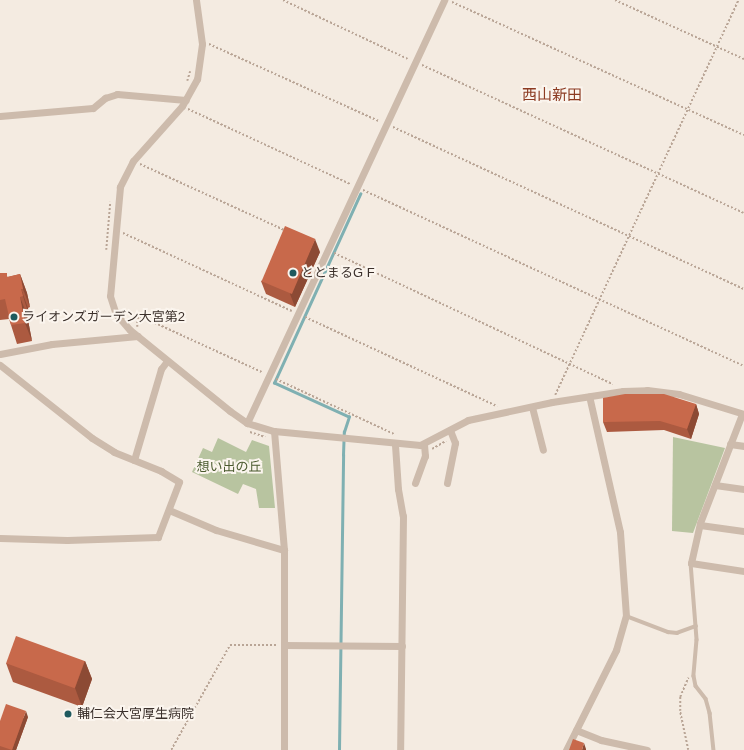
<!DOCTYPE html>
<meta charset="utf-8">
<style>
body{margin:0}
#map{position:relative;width:744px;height:750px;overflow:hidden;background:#f4ebe1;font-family:Helvetica,"Noto Sans JP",sans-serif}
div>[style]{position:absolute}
.green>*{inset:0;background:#b8c4a0}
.stream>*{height:2.5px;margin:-1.25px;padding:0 1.25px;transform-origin:1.25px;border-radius:1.25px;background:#7fb0b2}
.path>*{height:1.5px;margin-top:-0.75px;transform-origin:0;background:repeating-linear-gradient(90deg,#b9a596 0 2px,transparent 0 4px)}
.service>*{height:3.5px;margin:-1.75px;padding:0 1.75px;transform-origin:1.75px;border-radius:1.75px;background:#cdbbac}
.minor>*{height:7px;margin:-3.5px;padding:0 3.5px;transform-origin:3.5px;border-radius:3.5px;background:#cdbbac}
.wall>*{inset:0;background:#ac5a40}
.shaded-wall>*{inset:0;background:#8c4a34}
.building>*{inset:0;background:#c8694b;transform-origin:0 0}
.dots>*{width:11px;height:11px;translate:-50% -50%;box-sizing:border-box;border:2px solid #fbf5ee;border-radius:50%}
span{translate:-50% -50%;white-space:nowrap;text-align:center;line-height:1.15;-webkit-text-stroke:4px #fbf5ee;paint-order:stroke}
.poi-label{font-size:13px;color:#3b302b}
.left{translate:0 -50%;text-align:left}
.park-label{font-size:13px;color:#4a5a2e}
.quarter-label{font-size:15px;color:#8c3b22}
</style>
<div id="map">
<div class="green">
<i style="clip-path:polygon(673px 437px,725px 448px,693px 533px,672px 531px)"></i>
<i style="clip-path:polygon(218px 438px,246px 452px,252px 440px,269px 446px,275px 508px,259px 508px,256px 489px,243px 484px,238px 494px,192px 472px,203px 448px,212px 452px)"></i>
</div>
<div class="stream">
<i style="left:339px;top:750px;width:295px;rotate:-89.2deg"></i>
<i style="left:343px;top:455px;width:23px;rotate:-88deg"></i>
<i style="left:344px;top:432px;width:16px;rotate:-72deg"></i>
<i style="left:349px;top:417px;width:82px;rotate:-155.6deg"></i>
<i style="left:274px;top:383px;width:208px;rotate:-65.5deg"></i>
</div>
<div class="path">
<i style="left:283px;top:0;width:138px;rotate:25.3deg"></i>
<i style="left:615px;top:0;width:142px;rotate:24.6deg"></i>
<i style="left:452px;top:2px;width:321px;rotate:24.5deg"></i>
<i style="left:209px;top:44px;width:187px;rotate:24.4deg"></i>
<i style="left:422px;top:65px;width:354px;rotate:24.7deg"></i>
<i style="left:187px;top:81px;width:10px;rotate:-73deg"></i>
<i style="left:188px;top:109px;width:179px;rotate:24.8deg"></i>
<i style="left:393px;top:127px;width:387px;rotate:24.8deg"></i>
<i style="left:140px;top:164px;width:158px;rotate:24.6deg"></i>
<i style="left:363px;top:190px;width:420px;rotate:24.8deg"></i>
<i style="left:123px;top:233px;width:186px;rotate:24.8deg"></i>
<i style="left:106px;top:250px;width:48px;rotate:-85.2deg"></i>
<i style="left:334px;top:253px;width:308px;rotate:25.2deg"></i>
<i style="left:305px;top:317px;width:212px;rotate:24.9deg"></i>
<i style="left:137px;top:327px;width:8px;rotate:-90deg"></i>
<i style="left:137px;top:319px;width:4px;rotate:-45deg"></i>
<i style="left:140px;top:316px;width:134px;rotate:24.7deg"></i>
<i style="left:276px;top:379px;width:130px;rotate:25deg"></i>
<i style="left:555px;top:395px;width:435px;rotate:-65.1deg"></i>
<i style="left:250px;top:432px;width:16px;rotate:18deg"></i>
<i style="left:432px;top:449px;width:16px;rotate:-30deg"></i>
<i style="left:171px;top:750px;width:120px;rotate:-60.7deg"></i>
<i style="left:230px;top:645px;width:46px"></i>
<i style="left:688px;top:750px;width:40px;rotate:-102deg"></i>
<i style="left:680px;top:711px;width:14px;rotate:-90deg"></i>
<i style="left:680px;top:697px;width:21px;rotate:-67deg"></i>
</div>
<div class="service">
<i style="left:691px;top:563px;width:77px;rotate:85.5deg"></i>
<i style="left:697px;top:640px;width:36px;rotate:95deg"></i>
<i style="left:694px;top:676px;width:10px;rotate:79deg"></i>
<i style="left:696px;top:686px;width:16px;rotate:52deg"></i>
<i style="left:706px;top:699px;width:15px;rotate:74deg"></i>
<i style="left:710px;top:713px;width:37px;rotate:84deg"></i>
<i style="left:626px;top:616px;width:45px;rotate:20.9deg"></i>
<i style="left:668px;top:632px;width:9px;rotate:6deg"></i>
<i style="left:677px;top:633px;width:20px;rotate:-20deg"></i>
</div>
<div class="minor">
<i style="left:196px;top:0;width:44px;rotate:82.2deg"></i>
<i style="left:202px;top:44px;width:35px;rotate:98deg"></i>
<i style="left:197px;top:79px;width:31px;rotate:119deg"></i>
<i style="left:182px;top:106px;width:74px;rotate:131.7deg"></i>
<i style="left:133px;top:161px;width:29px;rotate:117deg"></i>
<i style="left:120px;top:187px;width:109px;rotate:95.2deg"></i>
<i style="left:110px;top:296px;width:19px;rotate:72deg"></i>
<i style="left:116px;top:314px;width:21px;rotate:49deg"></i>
<i style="left:130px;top:330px;width:129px;rotate:39deg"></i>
<i style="left:230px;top:411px;width:21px;rotate:35deg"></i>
<i style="left:247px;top:423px;width:28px;rotate:17deg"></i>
<i style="left:274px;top:431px;width:147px;rotate:5.5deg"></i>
<i style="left:420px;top:445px;width:54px;rotate:-27.5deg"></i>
<i style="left:468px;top:420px;width:86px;rotate:-12.1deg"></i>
<i style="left:552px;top:402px;width:72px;rotate:-8.8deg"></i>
<i style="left:623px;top:391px;width:24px;rotate:-2deg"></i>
<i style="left:647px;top:390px;width:32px;rotate:7deg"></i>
<i style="left:679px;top:394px;width:68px;rotate:17.1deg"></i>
<i style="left:0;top:116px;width:93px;rotate:-4.9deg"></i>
<i style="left:93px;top:108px;width:16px;rotate:-40deg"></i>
<i style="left:105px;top:98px;width:13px;rotate:-18deg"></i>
<i style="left:117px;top:94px;width:69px;rotate:5deg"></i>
<i style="left:0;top:354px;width:53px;rotate:-10.9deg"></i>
<i style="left:52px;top:344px;width:86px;rotate:-5.3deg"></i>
<i style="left:0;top:365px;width:117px;rotate:38.4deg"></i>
<i style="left:92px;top:438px;width:26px;rotate:32deg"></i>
<i style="left:114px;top:452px;width:51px;rotate:22deg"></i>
<i style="left:161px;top:471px;width:21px;rotate:31deg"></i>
<i style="left:179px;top:482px;width:59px;rotate:110.9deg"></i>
<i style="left:158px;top:537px;width:91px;rotate:178.1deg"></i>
<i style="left:67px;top:540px;width:67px;rotate:-178.3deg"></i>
<i style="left:532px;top:407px;width:44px;rotate:75.7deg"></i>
<i style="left:742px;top:414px;width:117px;rotate:111.1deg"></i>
<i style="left:700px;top:523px;width:41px;rotate:102.7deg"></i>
<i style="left:691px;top:563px;width:54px;rotate:8.6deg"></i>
<i style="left:247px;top:423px;width:467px;rotate:-65deg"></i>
<i style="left:274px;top:431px;width:119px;rotate:85.2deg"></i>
<i style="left:284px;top:550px;width:200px;rotate:90deg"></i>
<i style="left:730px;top:444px;width:14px;rotate:8deg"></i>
<i style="left:395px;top:445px;width:44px;rotate:86.1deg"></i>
<i style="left:398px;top:489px;width:27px;rotate:80deg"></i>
<i style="left:403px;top:516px;width:234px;rotate:90.7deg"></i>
<i style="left:134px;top:460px;width:95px;rotate:-73.5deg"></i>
<i style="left:161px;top:369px;width:10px;rotate:-53deg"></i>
<i style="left:415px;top:483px;width:29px;rotate:-70deg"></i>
<i style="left:425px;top:456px;width:12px;rotate:-95deg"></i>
<i style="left:447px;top:483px;width:41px;rotate:-78.7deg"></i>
<i style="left:455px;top:443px;width:14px;rotate:-111deg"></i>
<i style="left:715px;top:485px;width:29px;rotate:8deg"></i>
<i style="left:169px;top:510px;width:51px;rotate:23.1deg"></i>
<i style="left:216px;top:530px;width:71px;rotate:16.4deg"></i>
<i style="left:700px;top:525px;width:44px;rotate:7.8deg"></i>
<i style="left:284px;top:645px;width:118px;rotate:0.5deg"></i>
<i style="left:576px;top:730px;width:27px;rotate:22deg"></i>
<i style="left:601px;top:740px;width:47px;rotate:12.3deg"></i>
<i style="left:566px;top:750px;width:112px;rotate:-63.4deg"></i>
<i style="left:616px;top:650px;width:35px;rotate:-74deg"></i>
<i style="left:626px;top:616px;width:84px;rotate:-94.1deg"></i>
<i style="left:620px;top:532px;width:139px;rotate:-102.8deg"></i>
</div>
<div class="wall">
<i style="clip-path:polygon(320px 252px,295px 307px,266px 294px,261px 281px)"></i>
<i style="clip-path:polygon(0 273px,8px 277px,20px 274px,27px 293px,30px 307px,28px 308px,29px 315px,27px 315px,32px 341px,17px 344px,11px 325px,9px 319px,0 320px)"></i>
<i style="clip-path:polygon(696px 404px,699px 414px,691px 439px,664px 430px,607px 432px,603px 422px)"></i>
<i style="clip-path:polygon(85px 661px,92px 679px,82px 707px,13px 682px,6px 663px)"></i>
<i style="clip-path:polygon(28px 717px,16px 750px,0 750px,0 721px)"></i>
</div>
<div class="shaded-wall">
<i style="clip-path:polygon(315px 239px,320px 252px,295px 307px,290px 294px)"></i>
<i style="clip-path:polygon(20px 274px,27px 293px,30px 307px,23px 289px)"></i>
<i style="clip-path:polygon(21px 289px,28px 308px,29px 315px,23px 296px)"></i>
<i style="clip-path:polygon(20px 297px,27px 315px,32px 341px,25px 323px)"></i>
<i style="clip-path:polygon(696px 404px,699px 414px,691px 439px,687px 429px)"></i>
<i style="clip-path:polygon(85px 661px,92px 679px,82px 707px,75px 688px)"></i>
<i style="clip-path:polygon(26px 711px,28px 717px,16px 750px,12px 750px)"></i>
<i style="clip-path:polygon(584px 743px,586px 749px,586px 750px,582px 750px)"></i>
</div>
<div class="building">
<i style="left:285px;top:226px;width:33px;height:60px;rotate:23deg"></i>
<i style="clip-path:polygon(0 273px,7px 273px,7px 277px,20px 274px,23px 289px,21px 289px,23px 296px,20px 297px,25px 323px,11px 325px,5px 299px,0 300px)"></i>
<i style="clip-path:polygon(625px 394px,664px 394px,696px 404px,687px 429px,660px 421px,603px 422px,603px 398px)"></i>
<i style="left:16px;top:636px;width:73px;height:29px;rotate:20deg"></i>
<i style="clip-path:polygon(6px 704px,26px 711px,12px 750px,0 746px,0 721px)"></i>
<i style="clip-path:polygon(573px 739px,584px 743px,582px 750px,569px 750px)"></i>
</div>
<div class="dots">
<i style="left:293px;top:273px;background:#1f5a5e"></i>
<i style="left:14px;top:317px;background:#1f5a5e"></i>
<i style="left:68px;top:714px;background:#1f5a5e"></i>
</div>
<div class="poi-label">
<span class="left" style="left:301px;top:273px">ととまるG F</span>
<span class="left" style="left:22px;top:317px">ライオンズガーデン大宮第2</span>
<span class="left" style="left:77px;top:714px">輔仁会大宮厚生病院</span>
</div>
<div class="park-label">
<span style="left:229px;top:467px">想い出の丘</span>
</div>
<div class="quarter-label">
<span style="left:552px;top:95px">西山新田</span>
</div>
</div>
